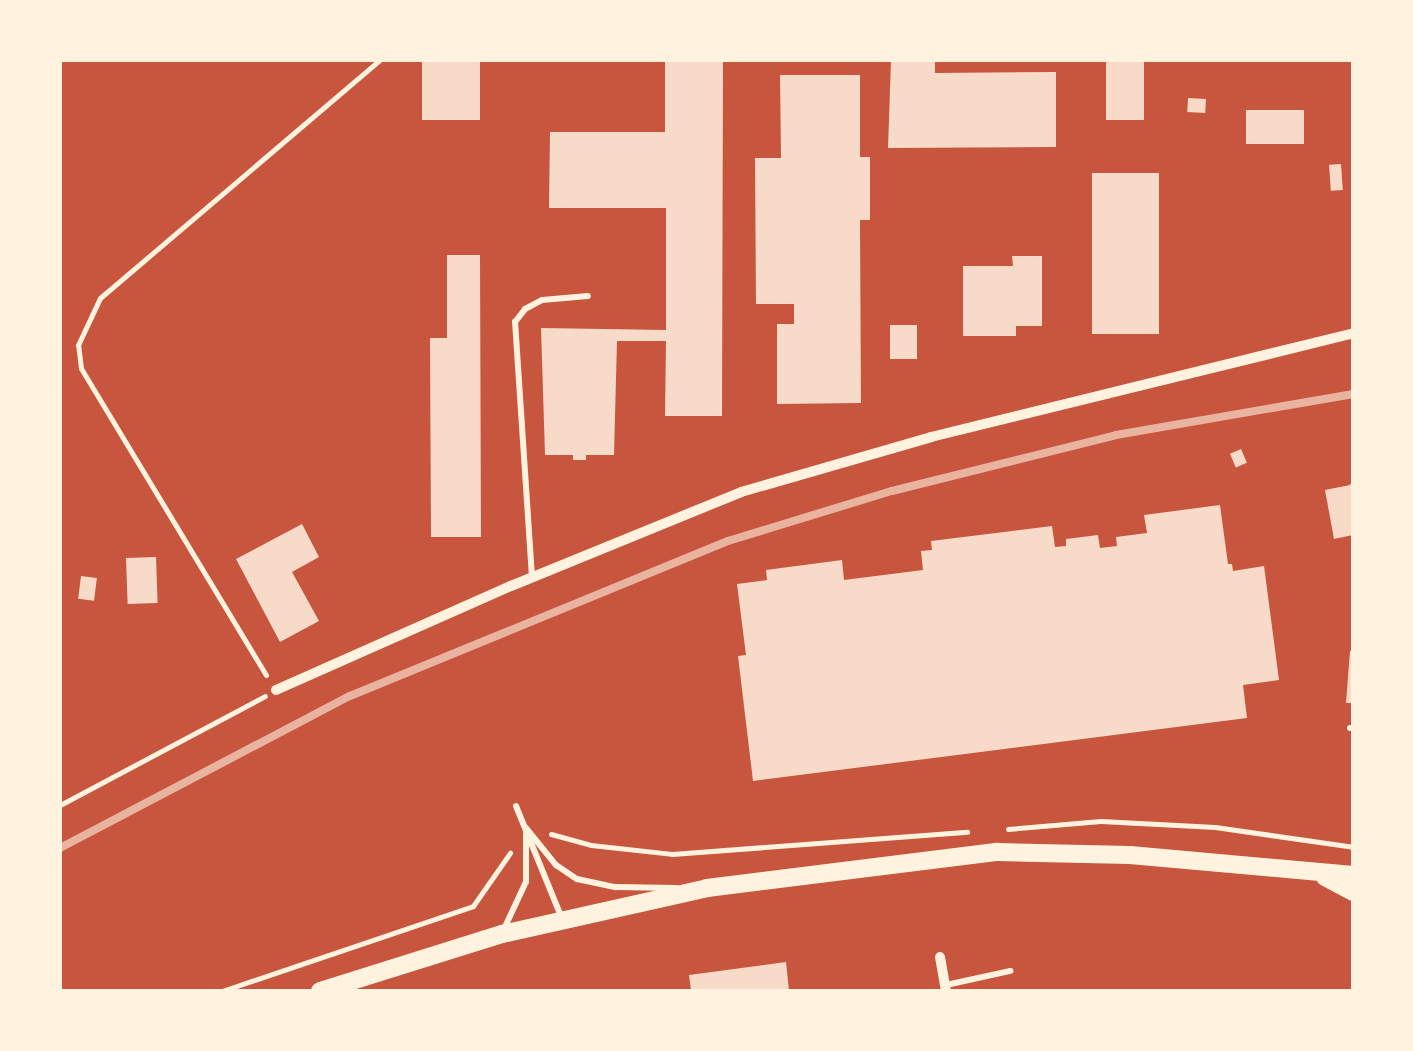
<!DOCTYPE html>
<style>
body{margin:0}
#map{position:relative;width:1413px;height:1051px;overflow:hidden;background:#c8553d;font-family:Poppins,sans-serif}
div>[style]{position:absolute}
.building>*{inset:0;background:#f7dbc8;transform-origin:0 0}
.path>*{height:5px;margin:-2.5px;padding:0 2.5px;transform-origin:2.5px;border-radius:2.5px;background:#fff3e0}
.service>*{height:6px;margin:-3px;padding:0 3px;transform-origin:3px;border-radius:3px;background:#fff3e0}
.minor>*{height:10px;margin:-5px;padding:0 5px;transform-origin:5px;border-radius:5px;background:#fff3e0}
.secondary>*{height:18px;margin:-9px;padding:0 9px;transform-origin:9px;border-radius:9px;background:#fff3e0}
.rail>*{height:8px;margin:-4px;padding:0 4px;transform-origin:4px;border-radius:4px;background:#e9b49f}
span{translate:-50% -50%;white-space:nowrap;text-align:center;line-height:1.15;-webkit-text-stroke:10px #fff3e0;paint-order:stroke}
.frame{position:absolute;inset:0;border:62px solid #fff3e0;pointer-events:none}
</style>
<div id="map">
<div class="building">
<i style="left:422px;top:60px;width:58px;height:60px"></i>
<i style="clip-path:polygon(665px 60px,723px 60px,722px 416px,665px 416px,666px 341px,617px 341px,614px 455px,586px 455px,586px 460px,573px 460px,573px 455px,545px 455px,541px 328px,666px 330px,666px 208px,549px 208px,550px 132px,665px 132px)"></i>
<i style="clip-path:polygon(891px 60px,935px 60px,935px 73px,1056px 72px,1056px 147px,888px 148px)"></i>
<i style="left:1106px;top:60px;width:38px;height:60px"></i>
<i style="clip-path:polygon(780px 75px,860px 75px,860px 157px,870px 157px,870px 220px,860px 220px,861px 403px,777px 404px,777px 324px,794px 324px,794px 304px,756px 304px,755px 158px,781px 158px)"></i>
<i style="left:1188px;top:98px;width:18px;height:14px;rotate:3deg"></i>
<i style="left:1246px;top:110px;width:58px;height:34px"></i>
<i style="left:1341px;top:164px;width:26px;height:12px;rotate:86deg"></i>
<i style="left:1092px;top:173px;width:67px;height:161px"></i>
<i style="clip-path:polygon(447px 255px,480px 255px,481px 537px,431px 537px,430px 338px,447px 338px)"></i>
<i style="clip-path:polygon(1012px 256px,1042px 256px,1042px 326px,1016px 326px,1016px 336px,963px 336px,963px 266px,1013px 266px)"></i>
<i style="left:890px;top:325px;width:27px;height:34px"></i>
<i style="left:1241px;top:449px;width:15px;height:12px;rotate:67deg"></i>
<i style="clip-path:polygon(1353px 478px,1353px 535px,1334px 539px,1325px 490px,1350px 485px)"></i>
<i style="clip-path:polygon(1220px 505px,1228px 564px,1232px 564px,1233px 571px,1264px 566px,1279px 680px,1243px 685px,1247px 718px,753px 781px,738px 656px,746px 655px,737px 584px,767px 580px,766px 570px,842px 560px,844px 580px,923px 570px,921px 551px,932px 550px,931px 541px,1052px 526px,1055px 547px,1066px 546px,1066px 539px,1098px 535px,1100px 548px,1117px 546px,1116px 537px,1147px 533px,1144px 515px)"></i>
<i style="clip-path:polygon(302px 524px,319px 557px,292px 572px,319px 621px,280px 642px,236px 559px)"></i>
<i style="left:156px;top:557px;width:46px;height:30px;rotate:88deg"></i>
<i style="left:81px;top:576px;width:16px;height:23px;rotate:7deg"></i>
<i style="clip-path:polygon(1350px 651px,1353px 652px,1353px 703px,1346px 703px)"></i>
<i style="clip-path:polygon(786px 962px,789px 991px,691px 991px,689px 975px)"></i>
</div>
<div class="path">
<i style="left:266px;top:675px;width:358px;rotate:-121.1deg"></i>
<i style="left:81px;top:368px;width:23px;rotate:-97deg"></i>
<i style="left:78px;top:345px;width:52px;rotate:-64.9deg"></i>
<i style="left:100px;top:298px;width:367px;rotate:-40.4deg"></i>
<i style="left:60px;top:805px;width:232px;rotate:-28deg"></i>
<i style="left:1008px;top:829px;width:93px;rotate:-4.9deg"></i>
<i style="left:1101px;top:821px;width:114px;rotate:3deg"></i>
<i style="left:1215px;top:827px;width:139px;rotate:8.2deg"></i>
<i style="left:551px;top:834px;width:41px;rotate:15.4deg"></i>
<i style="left:591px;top:845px;width:81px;rotate:6.3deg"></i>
<i style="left:672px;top:854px;width:296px;rotate:-4.3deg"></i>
<i style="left:222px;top:991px;width:265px;rotate:-18.7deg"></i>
<i style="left:473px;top:906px;width:65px;rotate:-55.1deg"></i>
</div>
<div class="service">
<i style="left:532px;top:577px;width:256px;rotate:-93.8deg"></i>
<i style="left:515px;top:322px;width:16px;rotate:-52deg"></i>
<i style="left:525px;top:309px;width:19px;rotate:-28deg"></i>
<i style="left:542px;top:300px;width:46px;rotate:-5deg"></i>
<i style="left:1350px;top:728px;width:3px"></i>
<i style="left:516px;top:806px;width:122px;rotate:67.8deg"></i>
<i style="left:526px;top:828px;width:48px;rotate:51deg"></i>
<i style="left:556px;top:865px;width:25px;rotate:34deg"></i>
<i style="left:577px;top:879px;width:40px;rotate:12deg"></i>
<i style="left:616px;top:887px;width:60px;rotate:1deg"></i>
<i style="left:503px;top:931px;width:54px;rotate:-64.9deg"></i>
<i style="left:526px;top:882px;width:48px;rotate:-90deg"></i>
<i style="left:946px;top:985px;width:66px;rotate:-12.3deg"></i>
</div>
<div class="minor">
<i style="left:276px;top:690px;width:257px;rotate:-23.9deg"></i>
<i style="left:511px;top:586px;width:248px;rotate:-22.2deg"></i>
<i style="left:741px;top:492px;width:198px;rotate:-16.1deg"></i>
<i style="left:931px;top:437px;width:435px;rotate:-13.8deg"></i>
<i style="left:940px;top:957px;width:35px;rotate:80deg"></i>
</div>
<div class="secondary">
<i style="left:1325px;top:877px;width:32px;rotate:28deg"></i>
<i style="left:320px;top:991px;width:191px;rotate:-17.4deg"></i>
<i style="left:502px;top:934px;width:210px;rotate:-12.6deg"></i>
<i style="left:707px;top:888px;width:293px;rotate:-7.1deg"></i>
<i style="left:998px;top:852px;width:132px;rotate:1.3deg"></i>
<i style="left:1130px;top:855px;width:224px;rotate:5.1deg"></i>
</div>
<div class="rail">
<i style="left:60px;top:848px;width:327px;rotate:-27.7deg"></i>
<i style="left:350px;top:696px;width:409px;rotate:-22.3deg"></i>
<i style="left:728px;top:541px;width:171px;rotate:-17deg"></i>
<i style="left:892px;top:491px;width:231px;rotate:-14deg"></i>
<i style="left:1116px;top:435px;width:241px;rotate:-9.8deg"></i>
</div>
<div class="frame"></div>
</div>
